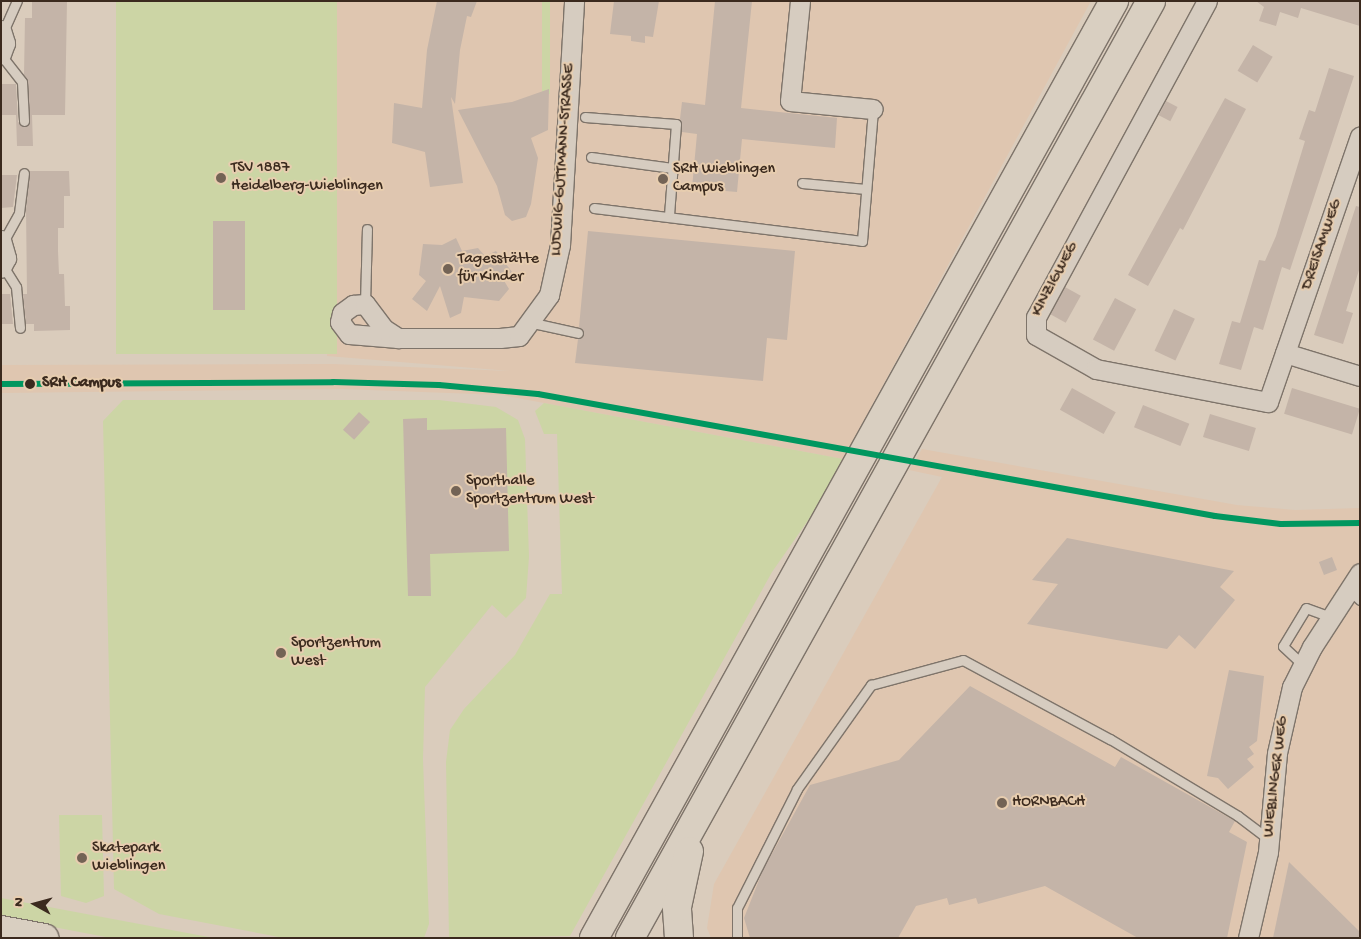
<!DOCTYPE html>
<meta charset="utf-8">
<style>
body{margin:0}
#map{position:relative;width:1361px;height:939px;overflow:hidden;background:#daccbc;font-family:"Gochi Hand",sans-serif}
div>[style]{position:absolute}
.built>*{inset:0;background:#dfc6b0}
.green>*{inset:0;background:#ccd5a5;transform-origin:0 0}
.building>*{inset:0;background:#c4b4a8;transform-origin:0 0}
.roads{filter:drop-shadow(1px 0 #7e746a) drop-shadow(-1px 0 #7e746a) drop-shadow(0 1px #7e746a) drop-shadow(0 -1px #7e746a)}
.lane>*{height:9px;margin:-4.5px;padding:0 4.5px;transform-origin:4.5px;border-radius:4.5px;background:#d6ccc0}
.street>*{height:19px;margin:-9.5px;padding:0 9.5px;transform-origin:9.5px;border-radius:9.5px;background:#d6ccc0}
.highway>*{height:28px;margin:-14px;padding:0 14px;transform-origin:14px;border-radius:14px;background:#d9cfc1}
.tram-1>*{height:6px;margin:-3px;padding:0 3px;transform-origin:3px;border-radius:3px;background:#00975f}
.dots>*{width:14px;height:14px;translate:-50% -50%;box-sizing:border-box;border:2px solid #e7cdaf;border-radius:50%}
span{translate:-50% -50%;white-space:nowrap;text-align:center;line-height:1.15;-webkit-text-stroke:4px #e7cdaf;paint-order:stroke}
.street-label{font-size:16px;color:#3b2a1e}
.poi-label{font-size:16px;color:#3b2a1e}
.left{translate:0 -50%;text-align:left}
.stop-label{font-size:16px;color:#3b2a1e;font-weight:700}
.frame{position:absolute;inset:0;border:2px solid #3b2a1e;pointer-events:none}
.north{position:absolute;left:10px;top:879px;width:50px;height:50px;-webkit-text-stroke:4px #e7cdaf;paint-order:stroke;rotate:277deg;font-size:14px;font-weight:700;line-height:20px;text-align:center;color:#3b2a1e}
.north::after{content:'';display:block;margin:auto;width:18px;height:22px;background:#3b2a1e;clip-path:polygon(50% 0,100% 100%,50% 72%,0 100%)}
</style>
<div id="map">
<div class="built">
<i style="clip-path:polygon(337px 1px,1091px 1px,843px 459px,502px 395px,343px 389px,1px 393px,1px 365px,332px 364px,510px 371px,327px 356px)"></i>
<i style="clip-path:polygon(922px 449px,1237px 505px,1295px 510px,1360px 508px,1360px 938px,711px 938px,707px 928px,714px 884px,942px 477px,909px 470px)"></i>
</div>
<div class="green">
<i style="left:116px;top:1px;width:221px;height:353px"></i>
<i style="left:542px;top:1px;width:8px;height:93px"></i>
<i style="clip-path:polygon(123px 400px,439px 400px,496px 407px,518px 420px,525px 439px,529px 557px,526px 598px,506px 618px,492px 605px,425px 687px,423px 759px,429px 924px,424px 938px,284px 938px,159px 914px,114px 889px,103px 421px)"></i>
<i style="clip-path:polygon(544px 403px,843px 459px,816px 509px,772px 572px,570px 936px,449px 938px,446px 762px,450px 730px,464px 709px,515px 655px,550px 594px,562px 594px,557px 434px,544px 434px,535px 411px)"></i>
<i style="clip-path:polygon(59px 815px,102px 815px,104px 896px,86px 903px,61px 896px)"></i>
<i style="clip-path:polygon(1px 898px,214px 938px,111px 938px,1px 917px)"></i>
</div>
<div class="building">
<i style="clip-path:polygon(32px 1px,67px 1px,65px 115px,32px 115px,33px 146px,17px 146px,16px 115px,1px 115px,1px 84px,16px 84px,18px 122px,27px 126px,30px 121px,28px 82px,24px 75px,25px 18px,32px 18px)"></i>
<i style="clip-path:polygon(437px 1px,477px 1px,471px 17px,467px 16px,460px 50px,455px 104px,451px 97px,463px 183px,430px 187px,425px 152px,392px 143px,394px 103px,422px 108px,427px 50px)"></i>
<i style="clip-path:polygon(614px 1px,659px 1px,653px 37px,645px 36px,645px 43px,631px 41px,631px 36px,610px 34px)"></i>
<i style="clip-path:polygon(715px 1px,752px 1px,741px 108px,837px 118px,835px 148px,742px 139px,737px 192px,692px 188px,697px 134px,682px 132px,680px 119px,682px 102px,705px 105px)"></i>
<i style="clip-path:polygon(1256px 1px,1360px 1px,1360px 26px,1301px 8px,1298px 18px,1280px 12px,1276px 26px,1259px 21px,1264px 7px)"></i>
<i style="left:1253px;top:45px;width:23px;height:30px;rotate:31deg"></i>
<i style="clip-path:polygon(1329px 68px,1354px 76px,1290px 270px,1282px 267px,1263px 330px,1254px 327px,1241px 370px,1219px 364px,1232px 321px,1240px 323px,1259px 260px,1265px 261px,1276px 236px,1305px 141px,1299px 139px,1309px 110px,1315px 112px)"></i>
<i style="clip-path:polygon(549px 89px,548px 130px,531px 138px,538px 158px,531px 204px,526px 217px,512px 221px,505px 215px,497px 186px,458px 110px,512px 102px)"></i>
<i style="clip-path:polygon(1225px 98px,1246px 109px,1183px 230px,1180px 228px,1148px 286px,1128px 275px)"></i>
<i style="left:1166px;top:101px;width:13px;height:16px;rotate:27deg"></i>
<i style="clip-path:polygon(30px 171px,69px 171px,70px 196px,64px 196px,64px 228px,58px 228px,58px 251px,59px 274px,64px 274px,65px 306px,70px 306px,70px 330px,34px 331px,34px 324px,26px 324px,23px 294px,27px 294px,26px 209px)"></i>
<i style="clip-path:polygon(1px 175px,17px 175px,13px 207px,1px 208px)"></i>
<i style="clip-path:polygon(1356px 206px,1360px 207px,1360px 267px,1346px 311px,1353px 313px,1343px 344px,1314px 335px)"></i>
<i style="left:213px;top:221px;width:32px;height:89px"></i>
<i style="clip-path:polygon(588px 231px,795px 251px,787px 340px,767px 338px,763px 381px,575px 363px,578px 339px,584px 334px,579px 327px)"></i>
<i style="clip-path:polygon(456px 238px,462px 251px,478px 248px,485px 256px,496px 251px,512px 272px,503px 279px,509px 289px,499px 301px,464px 297px,461px 313px,450px 318px,440px 286px,427px 311px,412px 299px,426px 281px,419px 275px,423px 244px,442px 245px)"></i>
<i style="left:1065px;top:287px;width:18px;height:31px;rotate:29deg"></i>
<i style="clip-path:polygon(1px 294px,10px 294px,13px 324px,1px 324px)"></i>
<i style="left:1115px;top:298px;width:24px;height:47px;rotate:28deg"></i>
<i style="left:1174px;top:309px;width:23px;height:46px;rotate:25deg"></i>
<i style="left:1072px;top:388px;width:50px;height:25px;rotate:29deg"></i>
<i style="left:1292px;top:388px;width:71px;height:27px;rotate:17deg"></i>
<i style="left:1143px;top:405px;width:50px;height:24px;rotate:22deg"></i>
<i style="left:359px;top:412px;width:15px;height:24px;rotate:42deg"></i>
<i style="left:1210px;top:414px;width:48px;height:24px;rotate:17deg"></i>
<i style="clip-path:polygon(427px 418px,427px 430px,506px 428px,509px 551px,430px 554px,431px 596px,408px 596px,403px 419px)"></i>
<i style="clip-path:polygon(1067px 538px,1234px 571px,1220px 587px,1235px 600px,1195px 649px,1179px 635px,1167px 649px,1027px 624px,1058px 584px,1032px 580px)"></i>
<i style="left:1332px;top:557px;width:14px;height:14px;rotate:69deg"></i>
<i style="clip-path:polygon(1229px 670px,1264px 676px,1257px 741px,1249px 747px,1254px 754px,1247px 759px,1254px 767px,1228px 789px,1218px 778px,1207px 776px)"></i>
<i style="clip-path:polygon(970px 686px,1115px 767px,1121px 757px,1235px 821px,1229px 832px,1247px 842px,1227px 938px,1138px 938px,1045px 886px,978px 904px,976px 898px,949px 905px,947px 898px,916px 906px,898px 938px,750px 938px,744px 918px,763px 870px,810px 785px,899px 760px)"></i>
<i style="clip-path:polygon(1289px 862px,1360px 932px,1360px 938px,1273px 938px)"></i>
</div>
<div class="roads">
<div class="lane">
<i style="left:3px;top:32px;width:34px;rotate:-66deg"></i>
<i style="left:1px;top:55px;width:34px;rotate:52deg"></i>
<i style="left:22px;top:82px;width:39px;rotate:87deg"></i>
<i style="left:585px;top:117px;width:91px;rotate:4.4deg"></i>
<i style="left:676px;top:124px;width:92px;rotate:94.4deg"></i>
<i style="left:591px;top:157px;width:82px;rotate:7.7deg"></i>
<i style="left:802px;top:183px;width:64px;rotate:5.4deg"></i>
<i style="left:594px;top:208px;width:270px;rotate:7deg"></i>
<i style="left:862px;top:241px;width:132px;rotate:-85.2deg"></i>
<i style="left:3px;top:242px;width:33px;rotate:-61deg"></i>
<i style="left:19px;top:213px;width:40px;rotate:-82.9deg"></i>
<i style="left:3px;top:266px;width:25px;rotate:58deg"></i>
<i style="left:16px;top:287px;width:41px;rotate:84.4deg"></i>
<i style="left:365px;top:304px;width:75px;rotate:-88.5deg"></i>
<i style="left:533px;top:323px;width:46px;rotate:12.5deg"></i>
<i style="left:1349px;top:590px;width:15px;rotate:42deg"></i>
<i style="left:1302px;top:664px;width:26px;rotate:-137deg"></i>
<i style="left:1283px;top:646px;width:44px;rotate:-58.8deg"></i>
<i style="left:1306px;top:608px;width:27px;rotate:20deg"></i>
<i style="left:737px;top:938px;width:30px;rotate:-90deg"></i>
<i style="left:737px;top:908px;width:133px;rotate:-63.2deg"></i>
<i style="left:797px;top:789px;width:128px;rotate:-54.6deg"></i>
<i style="left:871px;top:685px;width:95px;rotate:-15.2deg"></i>
<i style="left:963px;top:660px;width:167px;rotate:28.3deg"></i>
<i style="left:1110px;top:739px;width:149px;rotate:31deg"></i>
<i style="left:1238px;top:816px;width:40px;rotate:37deg"></i>
</div>
<div class="street">
<i style="left:800px;top:1px;width:100px;rotate:95.7deg"></i>
<i style="left:790px;top:101px;width:83px;rotate:5.5deg"></i>
<i style="left:1207px;top:1px;width:359px;rotate:118.4deg"></i>
<i style="left:1036px;top:317px;width:18px;rotate:90deg"></i>
<i style="left:1036px;top:335px;width:69px;rotate:29.5deg"></i>
<i style="left:1096px;top:369px;width:175px;rotate:10.9deg"></i>
<i style="left:1268px;top:402px;width:281px;rotate:-70.9deg"></i>
<i style="left:1px;top:30px;width:14px;rotate:73deg"></i>
<i style="left:5px;top:43px;width:12px;rotate:110deg"></i>
<i style="left:1px;top:240px;width:19px;rotate:74deg"></i>
<i style="left:6px;top:258px;width:11px;rotate:117deg"></i>
<i style="left:398px;top:338px;width:49px;rotate:-175.3deg"></i>
<i style="left:349px;top:334px;width:15px;rotate:-127deg"></i>
<i style="left:340px;top:322px;width:9px;rotate:-77deg"></i>
<i style="left:342px;top:313px;width:14px;rotate:-36deg"></i>
<i style="left:353px;top:305px;width:12px;rotate:-5deg"></i>
<i style="left:365px;top:304px;width:31px;rotate:53deg"></i>
<i style="left:384px;top:329px;width:17px;rotate:33deg"></i>
<i style="left:398px;top:338px;width:102px"></i>
<i style="left:500px;top:338px;width:19px;rotate:-6deg"></i>
<i style="left:519px;top:336px;width:51px;rotate:-53.8deg"></i>
<i style="left:549px;top:295px;width:51px;rotate:-77.6deg"></i>
<i style="left:560px;top:245px;width:244px;rotate:-86.7deg"></i>
<i style="left:1285px;top:353px;width:78px;rotate:17deg"></i>
<i style="left:1248px;top:938px;width:88px;rotate:-76.9deg"></i>
<i style="left:1268px;top:852px;width:99px;rotate:-84.8deg"></i>
<i style="left:1277px;top:753px;width:68px;rotate:-77.2deg"></i>
<i style="left:1292px;top:687px;width:45px;rotate:-63.4deg"></i>
<i style="left:1312px;top:647px;width:88px;rotate:-57deg"></i>
</div>
<div class="highway">
<i style="left:1px;top:930px;width:44px;rotate:10.5deg"></i>
<i style="left:594px;top:938px;width:1072px;rotate:-60.97deg"></i>
<i style="left:630px;top:938px;width:1072px;rotate:-60.92deg"></i>
<i style="left:679px;top:938px;width:31px;rotate:-94deg"></i>
<i style="left:677px;top:907px;width:57px;rotate:-77.9deg"></i>
</div>
</div>
<div class="tram-1">
<i style="left:1px;top:384px;width:332px;rotate:-0.3deg"></i>
<i style="left:333px;top:382px;width:106px;rotate:1.6deg"></i>
<i style="left:439px;top:385px;width:99px;rotate:5.2deg"></i>
<i style="left:538px;top:394px;width:688px;rotate:10.22deg"></i>
<i style="left:1215px;top:516px;width:66px;rotate:6.9deg"></i>
<i style="left:1281px;top:524px;width:79px;rotate:-0.7deg"></i>
</div>
<div class="dots">
<i style="left:221px;top:178px;background:#736355"></i>
<i style="left:663px;top:179px;background:#736355"></i>
<i style="left:448px;top:269px;background:#736355"></i>
<i style="left:30px;top:384px;background:#3b2a1e"></i>
<i style="left:456px;top:491px;background:#736355"></i>
<i style="left:281px;top:653px;background:#736355"></i>
<i style="left:1002px;top:803px;background:#736355"></i>
<i style="left:82px;top:858px;background:#736355"></i>
</div>
<div class="street-label">
<span style="left:564px;top:160px;rotate:-86deg">LUDWIG-GUTTMANN-STRASSE</span>
<span style="left:1323px;top:245px;rotate:-71deg">DREISAMWEG</span>
<span style="left:1056px;top:280px;rotate:-62deg">KINZIGWEG</span>
<span style="left:1277px;top:777px;rotate:-83deg">WIEBLINGER WEG</span>
</div>
<div class="poi-label">
<span class="left" style="left:231px;top:178px">TSV 1887<br>Heidelberg-Wieblingen</span>
<span class="left" style="left:673px;top:179px">SRH Wieblingen<br>Campus</span>
<span class="left" style="left:458px;top:269px">Tagesstätte<br>für Kinder</span>
<span class="left" style="left:466px;top:491px">Sporthalle<br>Sportzentrum West</span>
<span class="left" style="left:291px;top:653px">Sportzentrum<br>West</span>
<span class="left" style="left:1012px;top:803px">HORNBACH</span>
<span class="left" style="left:92px;top:858px">Skatepark<br>Wieblingen</span>
</div>
<div class="stop-label">
<span class="left" style="left:42px;top:384px">SRH Campus</span>
</div>
<div class="frame"></div>
<div class="north">N</div>
</div>
